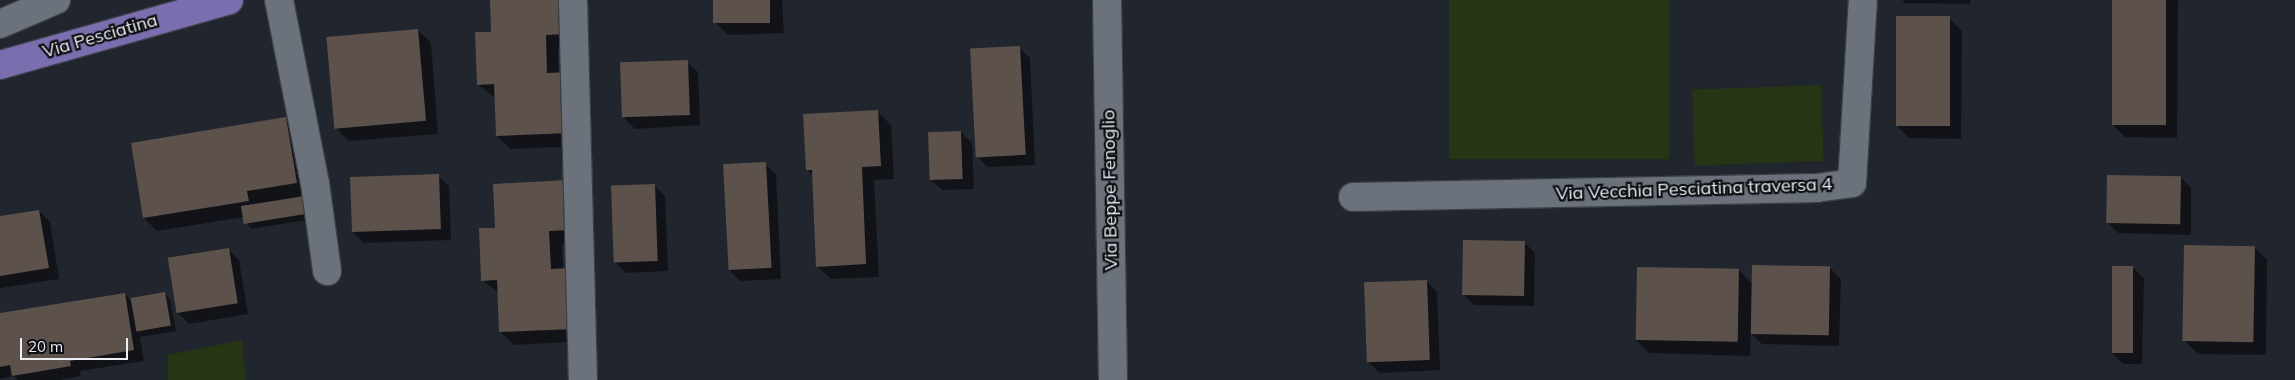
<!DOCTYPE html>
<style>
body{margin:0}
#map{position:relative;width:2295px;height:380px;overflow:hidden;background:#20252e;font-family:Mulish,sans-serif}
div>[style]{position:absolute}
.green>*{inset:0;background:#263514;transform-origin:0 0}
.shadow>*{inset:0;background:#0007}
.building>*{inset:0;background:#5d514b;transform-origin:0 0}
.roads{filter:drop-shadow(1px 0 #3b3f47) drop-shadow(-1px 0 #3b3f47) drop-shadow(0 1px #3b3f47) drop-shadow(0 -1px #3b3f47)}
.minor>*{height:28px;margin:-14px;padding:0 14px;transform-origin:14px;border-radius:14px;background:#6c727c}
.primary>*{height:28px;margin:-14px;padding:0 14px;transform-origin:14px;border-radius:14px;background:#7b6eaf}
span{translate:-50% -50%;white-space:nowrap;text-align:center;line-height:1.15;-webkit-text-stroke:4.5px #0c0e12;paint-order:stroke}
.street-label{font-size:18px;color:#ebeef4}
.scale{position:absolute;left:20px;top:338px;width:108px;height:22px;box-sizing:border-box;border:2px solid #ebeef4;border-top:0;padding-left:6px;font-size:15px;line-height:18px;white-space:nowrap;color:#ebeef4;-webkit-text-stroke:4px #0c0e12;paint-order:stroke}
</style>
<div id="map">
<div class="green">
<i style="left:1449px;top:0;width:220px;height:159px"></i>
<i style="left:1821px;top:85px;width:76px;height:129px;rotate:88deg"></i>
<i style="clip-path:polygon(242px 340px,246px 380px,168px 380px,168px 355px)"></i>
</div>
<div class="shadow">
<i style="clip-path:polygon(491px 0,575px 0,577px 47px,558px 48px,559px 74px,582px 146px,510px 149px,497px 136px,495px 98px,479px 85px,493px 33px)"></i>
<i style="clip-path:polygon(714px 0,782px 0,784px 33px,728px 35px,715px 22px)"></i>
<i style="clip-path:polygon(1902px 0,1970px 0,1970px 4px,1905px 3px)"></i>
<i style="clip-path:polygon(2113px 0,2178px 0,2177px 138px,2125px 137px,2112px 124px)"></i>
<i style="clip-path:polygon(1949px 18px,1962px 31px,1961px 139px,1909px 138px,1896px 125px)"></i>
<i style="clip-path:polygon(418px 30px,431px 43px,438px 134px,348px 141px,335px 127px)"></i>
<i style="clip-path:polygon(1019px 48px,1030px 58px,1035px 165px,987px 167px,977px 156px)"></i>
<i style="clip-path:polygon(687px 62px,698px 72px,700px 125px,635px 129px,624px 118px)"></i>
<i style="clip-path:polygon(878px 112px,891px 125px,894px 179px,874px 180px,879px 277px,831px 279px,817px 266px,813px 175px,807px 169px)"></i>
<i style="clip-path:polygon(286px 119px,299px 132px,319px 218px,251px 229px,244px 217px,157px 231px,144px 218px)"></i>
<i style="clip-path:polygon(961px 132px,972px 143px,974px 189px,942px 190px,931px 180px)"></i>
<i style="clip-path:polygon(765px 164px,776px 174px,781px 279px,740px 281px,729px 270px)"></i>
<i style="clip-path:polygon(438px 176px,449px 186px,451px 240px,364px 243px,353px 233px)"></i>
<i style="clip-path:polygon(2180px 177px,2191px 188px,2191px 235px,2118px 233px,2108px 223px)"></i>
<i style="clip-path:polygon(566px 182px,581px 243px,562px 244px,563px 270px,586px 341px,514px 345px,501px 332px,499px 293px,482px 280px,496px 229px)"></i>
<i style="clip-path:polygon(654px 185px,665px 196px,668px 271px,626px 273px,615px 262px)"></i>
<i style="clip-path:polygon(39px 211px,50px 222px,59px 279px,0 288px,0 217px)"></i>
<i style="clip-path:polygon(1524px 242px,1535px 253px,1534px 306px,1474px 305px,1463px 294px)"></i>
<i style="clip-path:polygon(2254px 247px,2267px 260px,2266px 355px,2198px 354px,2184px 340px)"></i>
<i style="clip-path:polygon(228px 249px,239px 260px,248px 314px,189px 324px,178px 313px)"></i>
<i style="clip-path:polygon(1830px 268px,1841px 279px,1839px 346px,1762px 344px,1751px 333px,1750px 356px,1649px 353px,1636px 340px,1739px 270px,1752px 284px)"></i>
<i style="clip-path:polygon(2133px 268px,2144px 278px,2142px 364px,2123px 364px,2112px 353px)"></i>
<i style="clip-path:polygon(1426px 281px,1437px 292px,1440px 370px,1380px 373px,1369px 363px)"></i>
<i style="clip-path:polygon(164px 293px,170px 299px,176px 331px,140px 337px,144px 361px,80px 371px,81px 376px,59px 380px,18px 380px,14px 376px,0 379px,0 314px,125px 294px,132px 302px)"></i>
</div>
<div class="building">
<i style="clip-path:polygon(490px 0,563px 0,565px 34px,546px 35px,547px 73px,567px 72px,569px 133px,496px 136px,494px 84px,477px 85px,475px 32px,491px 32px)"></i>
<i style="left:713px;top:0;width:57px;height:23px"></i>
<i style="left:2112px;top:0;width:54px;height:125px"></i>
<i style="left:1896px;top:16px;width:54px;height:110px"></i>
<i style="left:418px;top:29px;width:92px;height:92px;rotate:85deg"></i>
<i style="left:1020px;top:46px;width:109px;height:50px;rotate:87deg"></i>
<i style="left:688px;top:60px;width:55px;height:68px;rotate:88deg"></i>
<i style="clip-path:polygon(878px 110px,881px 166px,862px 167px,866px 264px,816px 267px,812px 170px,806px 170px,803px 114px)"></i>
<i style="clip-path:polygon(286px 117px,297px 183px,247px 191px,249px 201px,143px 218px,131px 143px)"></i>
<i style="left:961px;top:131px;width:48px;height:33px;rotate:88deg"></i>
<i style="left:766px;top:162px;width:106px;height:43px;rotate:87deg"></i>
<i style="left:439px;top:174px;width:55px;height:89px;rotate:88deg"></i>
<i style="left:2107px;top:175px;width:74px;height:48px;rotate:1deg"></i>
<i style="clip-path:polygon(566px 180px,568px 230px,549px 231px,551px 269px,570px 268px,573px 329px,499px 332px,497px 280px,481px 281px,479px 228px,495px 228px,493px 184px)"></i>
<i style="left:655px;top:184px;width:77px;height:44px;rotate:88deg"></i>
<i style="left:311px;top:195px;width:18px;height:71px;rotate:81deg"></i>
<i style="clip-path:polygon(39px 210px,49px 268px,0 276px,0 216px)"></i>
<i style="left:1463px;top:240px;width:62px;height:55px;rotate:1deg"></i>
<i style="left:2184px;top:245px;width:71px;height:96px;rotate:1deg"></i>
<i style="left:229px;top:248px;width:56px;height:62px;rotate:81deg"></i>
<i style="left:1752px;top:265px;width:78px;height:69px;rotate:1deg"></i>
<i style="left:2112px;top:266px;width:21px;height:87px"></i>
<i style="left:1637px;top:267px;width:102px;height:73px;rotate:1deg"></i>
<i style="left:1427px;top:280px;width:80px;height:63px;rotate:88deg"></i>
<i style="left:165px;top:292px;width:34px;height:35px;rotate:80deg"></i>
<i style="clip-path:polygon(125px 293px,134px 350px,70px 361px,71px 366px,12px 376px,10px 365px,0 367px,0 313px)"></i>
</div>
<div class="roads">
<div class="minor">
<i style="left:279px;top:0;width:187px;rotate:78.9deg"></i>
<i style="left:315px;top:183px;width:89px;rotate:82.2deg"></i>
<i style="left:573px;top:0;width:380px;rotate:88.5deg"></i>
<i style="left:1107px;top:0;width:380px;rotate:89.1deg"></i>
<i style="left:0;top:24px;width:61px;rotate:-23.2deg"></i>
<i style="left:1353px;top:197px;width:464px;rotate:-1.1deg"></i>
<i style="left:1817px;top:188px;width:35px;rotate:-8deg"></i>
<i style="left:1852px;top:183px;width:183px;rotate:-86.6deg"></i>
</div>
<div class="primary">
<i style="left:0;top:65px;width:238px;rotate:-15.8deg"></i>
</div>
</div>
<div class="street-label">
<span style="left:100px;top:36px;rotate:-16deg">Via Pesciatina</span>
<span style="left:1694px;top:189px;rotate:-2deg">Via Vecchia Pesciatina traversa 4</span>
<span style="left:1110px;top:190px;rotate:-91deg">Via Beppe Fenoglio</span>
</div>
<div class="scale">20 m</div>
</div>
